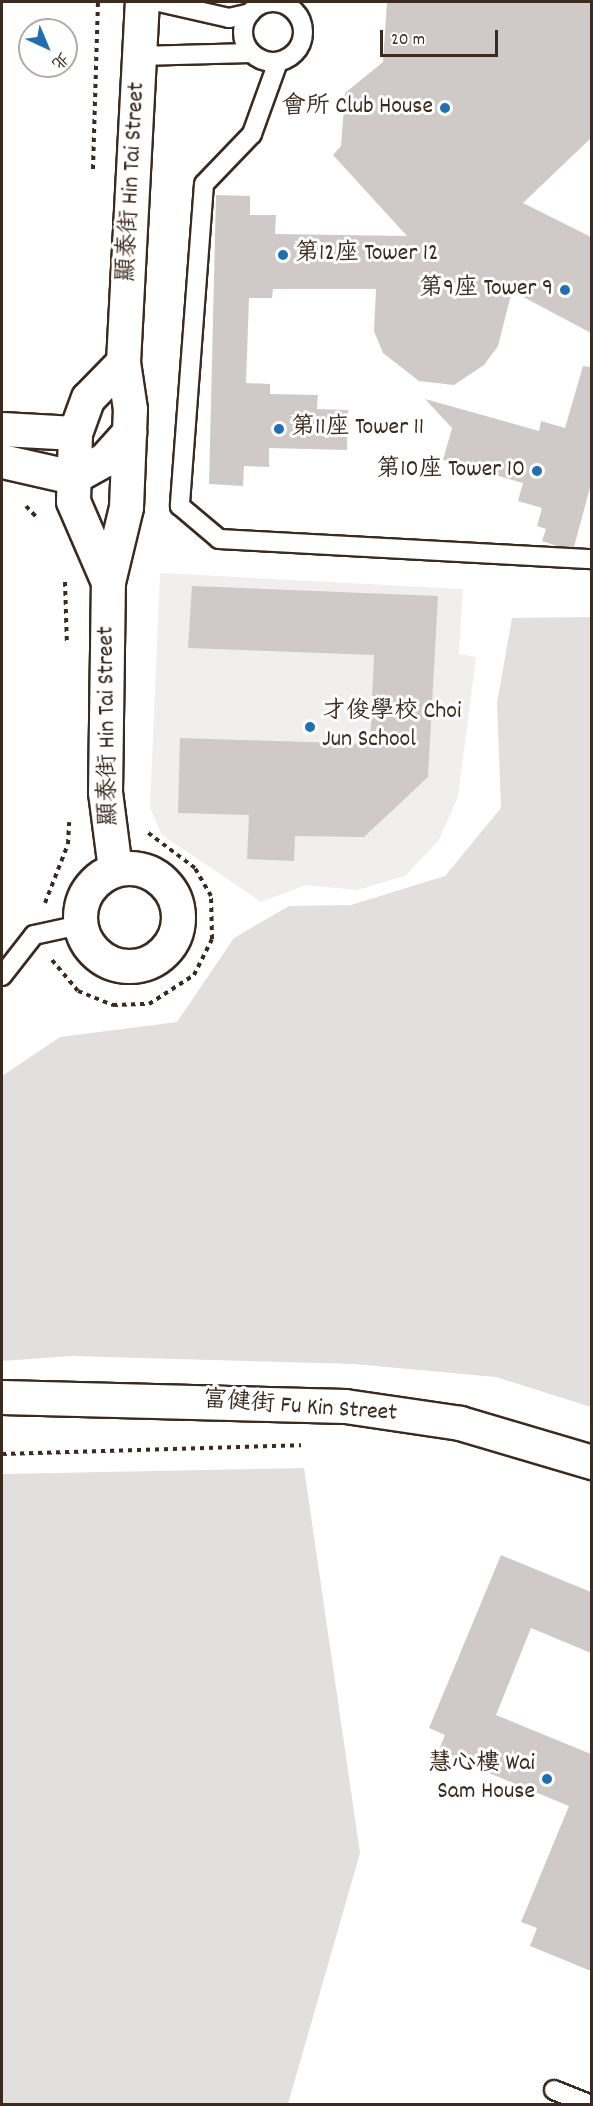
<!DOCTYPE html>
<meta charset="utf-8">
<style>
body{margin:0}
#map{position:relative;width:593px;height:2106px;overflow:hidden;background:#fff;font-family:Dekko,"LXGW WenKai TC",sans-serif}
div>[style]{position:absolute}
.built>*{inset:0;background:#f1efee}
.green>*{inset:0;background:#e2e0de}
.building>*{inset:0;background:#cfcac7}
.path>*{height:4px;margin-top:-2px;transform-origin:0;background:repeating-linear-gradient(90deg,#3b2a1e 0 4.5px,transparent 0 9px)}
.roads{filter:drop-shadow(2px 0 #3b2a1e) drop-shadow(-2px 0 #3b2a1e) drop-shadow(0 2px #3b2a1e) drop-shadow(0 -2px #3b2a1e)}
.lane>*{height:18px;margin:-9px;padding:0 9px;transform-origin:9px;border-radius:9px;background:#fff}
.lane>.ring{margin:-9px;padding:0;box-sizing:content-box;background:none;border:18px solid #fff;border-radius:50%}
.street>*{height:33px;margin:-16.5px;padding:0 16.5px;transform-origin:16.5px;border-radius:16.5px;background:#fff}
.street>.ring{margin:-16.5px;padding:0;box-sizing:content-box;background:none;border:33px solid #fff;border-radius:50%}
.dots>*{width:16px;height:16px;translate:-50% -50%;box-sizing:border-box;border:3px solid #fff;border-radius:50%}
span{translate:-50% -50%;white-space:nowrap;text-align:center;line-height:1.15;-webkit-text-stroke:6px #fff;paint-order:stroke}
.poi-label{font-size:24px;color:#3b2a1e}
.right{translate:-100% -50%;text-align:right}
.left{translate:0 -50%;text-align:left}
.street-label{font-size:24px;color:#3b2a1e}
.frame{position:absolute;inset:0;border:3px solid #3b2a1e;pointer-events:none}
.north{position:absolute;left:18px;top:18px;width:60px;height:60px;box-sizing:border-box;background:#fff;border:2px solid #b1aaa5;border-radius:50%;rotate:136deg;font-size:16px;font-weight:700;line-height:24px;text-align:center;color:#3b2a1e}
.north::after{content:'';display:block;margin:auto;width:21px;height:27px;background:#1f6fb2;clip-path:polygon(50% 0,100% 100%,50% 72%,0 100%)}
.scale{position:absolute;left:380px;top:30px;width:118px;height:27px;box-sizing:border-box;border:3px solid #3b2a1e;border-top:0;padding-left:8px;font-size:18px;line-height:21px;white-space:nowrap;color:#3b2a1e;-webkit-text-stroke:4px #fff;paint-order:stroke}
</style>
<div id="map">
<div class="built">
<i style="clip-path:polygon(160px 573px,463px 589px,459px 654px,476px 657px,458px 797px,439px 840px,405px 876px,357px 890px,306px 885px,261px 902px,162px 835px,150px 808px)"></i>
</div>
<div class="green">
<i style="clip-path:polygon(591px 617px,591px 1407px,496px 1377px,354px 1364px,72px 1356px,2px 1361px,2px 1076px,60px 1037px,177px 1022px,234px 938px,289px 906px,351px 905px,445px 876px,501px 808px,497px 703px,512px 618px)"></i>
<i style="clip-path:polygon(304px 1468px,360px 1853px,288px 2104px,2px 2104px,2px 1474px)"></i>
</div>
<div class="building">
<i style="clip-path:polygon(387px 2px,591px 2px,591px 138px,523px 203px,591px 237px,591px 333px,512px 291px,498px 346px,484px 365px,454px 385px,419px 381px,383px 353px,374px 331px,376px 289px,273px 289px,272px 298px,249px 298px,246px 383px,270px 384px,270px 394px,318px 395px,317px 409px,348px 410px,347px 450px,269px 448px,269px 467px,244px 466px,243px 486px,209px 484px,216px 195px,250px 196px,250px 215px,276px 215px,275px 234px,407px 236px,333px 155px,341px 146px,345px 93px,383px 62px)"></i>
<i style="clip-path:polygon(583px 366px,591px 367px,591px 484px,574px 547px,557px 546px,542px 541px,546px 529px,537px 526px,542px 508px,518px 501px,523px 483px,443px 460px,452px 428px,425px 399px,539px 431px,541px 421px,565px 428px)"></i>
<i style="clip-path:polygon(192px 586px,438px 596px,428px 777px,364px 837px,295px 836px,294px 861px,247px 859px,249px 815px,178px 813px,180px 738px,370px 744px,374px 655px,188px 648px)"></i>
<i style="clip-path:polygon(501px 1555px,591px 1592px,591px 1653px,531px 1628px,496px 1715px,591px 1754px,591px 1971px,530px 1946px,537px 1928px,521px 1922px,569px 1806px,438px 1752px,445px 1735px,429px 1728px)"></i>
</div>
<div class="path">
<i style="left:93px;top:169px;width:167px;rotate:-88.3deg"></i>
<i style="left:26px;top:506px;width:16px;rotate:47deg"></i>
<i style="left:65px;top:582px;width:62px;rotate:88.2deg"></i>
<i style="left:45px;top:903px;width:63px;rotate:-68.7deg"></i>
<i style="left:68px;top:844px;width:22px;rotate:-87deg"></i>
<i style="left:52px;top:960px;width:40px;rotate:50deg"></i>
<i style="left:78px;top:991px;width:38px;rotate:22deg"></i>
<i style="left:113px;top:1005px;width:36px;rotate:-2deg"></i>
<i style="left:149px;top:1004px;width:54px;rotate:-32.8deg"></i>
<i style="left:194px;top:975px;width:40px;rotate:-63.4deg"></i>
<i style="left:212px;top:939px;width:43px;rotate:-91.3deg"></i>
<i style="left:211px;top:896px;width:32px;rotate:-120deg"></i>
<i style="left:195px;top:868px;width:60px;rotate:-143.1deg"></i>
<i style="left:2px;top:1454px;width:299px;rotate:-1.7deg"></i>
</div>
<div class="roads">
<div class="lane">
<i style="left:159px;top:2px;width:72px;rotate:12.9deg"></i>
<i style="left:229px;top:18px;width:22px;rotate:-13deg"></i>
<i class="ring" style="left:243px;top:2px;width:42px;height:42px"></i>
<i style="left:139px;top:56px;width:112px;rotate:-1.5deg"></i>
<i style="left:278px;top:62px;width:77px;rotate:109.9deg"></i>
<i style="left:252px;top:134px;width:69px;rotate:133.8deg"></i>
<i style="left:204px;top:184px;width:323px;rotate:94.3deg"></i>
<i style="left:180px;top:506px;width:51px;rotate:40.2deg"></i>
<i style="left:219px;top:539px;width:374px;rotate:3.1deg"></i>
<i style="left:2px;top:976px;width:52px;rotate:-52deg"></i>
<i style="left:34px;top:935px;width:47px;rotate:-12.3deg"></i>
<i style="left:554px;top:2090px;width:37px;rotate:22deg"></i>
</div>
<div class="street">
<i style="left:2px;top:429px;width:73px;rotate:3.1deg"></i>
<i style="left:2px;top:461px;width:73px;rotate:12.7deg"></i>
<i style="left:73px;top:477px;width:35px;rotate:-29deg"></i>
<i style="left:104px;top:460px;width:38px;rotate:-48deg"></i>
<i style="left:108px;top:582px;width:88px;rotate:-113.4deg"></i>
<i style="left:73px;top:501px;width:68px;rotate:-88.3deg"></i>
<i style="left:75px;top:433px;width:37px;rotate:-70deg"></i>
<i style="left:88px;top:398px;width:50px;rotate:-45.8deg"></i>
<i class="ring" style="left:80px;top:868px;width:65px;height:65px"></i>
<i style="left:115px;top:869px;width:78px;rotate:-97.4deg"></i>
<i style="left:105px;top:792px;width:210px;rotate:-89.2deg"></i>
<i style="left:108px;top:582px;width:77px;rotate:-76.5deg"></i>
<i style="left:126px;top:507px;width:98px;rotate:-87.7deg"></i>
<i style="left:130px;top:409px;width:48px;rotate:-98.5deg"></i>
<i style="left:123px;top:362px;width:361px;rotate:-87deg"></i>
<i style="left:2px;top:1397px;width:343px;rotate:1.5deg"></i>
<i style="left:345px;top:1406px;width:116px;rotate:8.4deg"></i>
<i style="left:460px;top:1423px;width:138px;rotate:16.5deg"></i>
</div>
</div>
<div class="dots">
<i style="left:445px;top:108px;background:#1f6fb2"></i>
<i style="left:283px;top:255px;background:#1f6fb2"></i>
<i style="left:565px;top:290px;background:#1f6fb2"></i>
<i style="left:279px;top:429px;background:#1f6fb2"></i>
<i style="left:537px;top:471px;background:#1f6fb2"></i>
<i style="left:310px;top:727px;background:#1f6fb2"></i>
<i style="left:547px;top:1779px;background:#1f6fb2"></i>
</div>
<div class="poi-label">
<span class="right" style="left:433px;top:108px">會所 Club House</span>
<span class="left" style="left:295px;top:255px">第12座 Tower 12</span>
<span class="right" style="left:553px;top:290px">第9座 Tower 9</span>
<span class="left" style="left:291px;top:429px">第11座 Tower 11</span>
<span class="right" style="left:525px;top:471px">第10座 Tower 10</span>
<span class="left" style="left:322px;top:727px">才俊學校 Choi<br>Jun School</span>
<span class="right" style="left:535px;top:1779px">慧心樓 Wai<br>Sam House</span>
</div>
<div class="street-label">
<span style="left:133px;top:182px;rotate:-87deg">顯泰街 Hin Tai Street</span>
<span style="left:109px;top:726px;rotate:-91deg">顯泰街 Hin Tai Street</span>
<span style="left:300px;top:1408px;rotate:4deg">富健街 Fu Kin Street</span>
</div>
<div class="frame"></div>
<div class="north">北</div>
<div class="scale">20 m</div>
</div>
